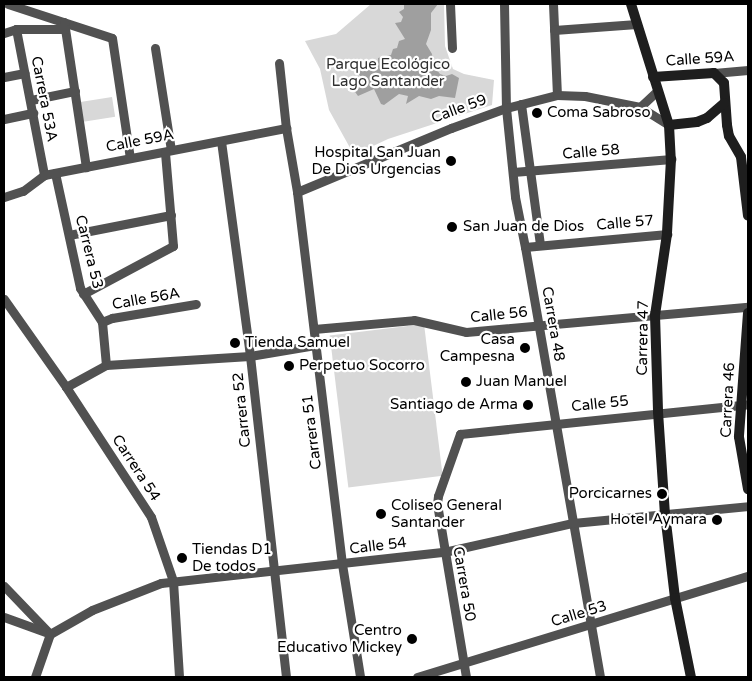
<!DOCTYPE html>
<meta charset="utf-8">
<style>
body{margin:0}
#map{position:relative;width:752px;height:681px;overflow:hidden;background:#fff;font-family:"Varela Round",sans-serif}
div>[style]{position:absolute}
.green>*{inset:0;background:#d8d8d8;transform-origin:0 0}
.water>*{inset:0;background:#9f9f9f}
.street>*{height:9px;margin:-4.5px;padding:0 4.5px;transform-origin:4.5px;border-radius:4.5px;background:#515151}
.secondary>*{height:10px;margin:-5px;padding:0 5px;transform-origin:5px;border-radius:5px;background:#1e1e1e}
.dots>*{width:14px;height:14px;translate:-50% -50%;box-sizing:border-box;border:2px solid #fff;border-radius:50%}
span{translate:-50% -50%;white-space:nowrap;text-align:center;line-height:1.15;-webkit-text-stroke:4.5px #fff;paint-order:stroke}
.street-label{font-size:15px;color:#000}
.park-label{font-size:15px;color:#2f2f2f}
.poi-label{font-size:15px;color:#000}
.left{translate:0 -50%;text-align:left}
.right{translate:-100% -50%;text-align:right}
.frame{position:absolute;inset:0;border:5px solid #000;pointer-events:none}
</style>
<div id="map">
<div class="green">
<i style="clip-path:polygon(371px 4px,444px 4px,445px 46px,453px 69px,464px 74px,494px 80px,492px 105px,388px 139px,354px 155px,329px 110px,320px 69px,305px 41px,336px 34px)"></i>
<i style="left:112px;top:97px;width:20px;height:32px;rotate:81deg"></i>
<i style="left:424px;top:324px;width:153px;height:95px;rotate:83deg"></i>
</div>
<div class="water">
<i style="clip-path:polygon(404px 4px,438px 4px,431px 13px,431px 30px,426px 44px,432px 54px,433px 65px,440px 74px,446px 76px,452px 74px,459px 78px,455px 98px,439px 96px,431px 99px,419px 96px,406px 104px,408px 96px,399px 94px,384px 105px,381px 104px,374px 89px,358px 96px,353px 89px,362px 78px,355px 70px,356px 66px,361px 64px,367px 66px,372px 63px,378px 64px,378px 58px,391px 55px,393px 49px,397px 48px,399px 41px,405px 39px,395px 23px,401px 22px,403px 17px,399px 12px,404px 9px)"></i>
</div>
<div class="street">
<i style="left:8px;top:4px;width:109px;rotate:18.1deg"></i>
<i style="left:112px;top:38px;width:121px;rotate:81.5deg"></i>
<i style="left:450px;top:4px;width:44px;rotate:87.4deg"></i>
<i style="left:504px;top:4px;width:104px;rotate:88.9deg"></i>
<i style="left:506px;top:108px;width:89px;rotate:84.2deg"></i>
<i style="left:515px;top:197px;width:51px;rotate:78.7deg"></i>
<i style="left:525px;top:247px;width:436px;rotate:80.1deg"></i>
<i style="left:553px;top:4px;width:91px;rotate:87.5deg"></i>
<i style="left:64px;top:22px;width:147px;rotate:81.4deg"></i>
<i style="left:16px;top:29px;width:149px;rotate:79.1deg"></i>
<i style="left:554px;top:30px;width:83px;rotate:-4.1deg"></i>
<i style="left:4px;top:33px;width:13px;rotate:-18deg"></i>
<i style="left:16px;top:29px;width:49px"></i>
<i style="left:155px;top:48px;width:103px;rotate:81.1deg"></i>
<i style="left:279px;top:63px;width:65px;rotate:83.9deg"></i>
<i style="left:286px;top:128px;width:65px;rotate:80.2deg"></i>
<i style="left:297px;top:192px;width:375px;rotate:83.1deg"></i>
<i style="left:342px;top:564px;width:114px;rotate:80.9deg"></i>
<i style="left:714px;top:73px;width:34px;rotate:-5deg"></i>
<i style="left:4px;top:77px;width:21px;rotate:-11deg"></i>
<i style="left:31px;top:100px;width:45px;rotate:-11.6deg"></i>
<i style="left:521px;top:104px;width:142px;rotate:82.3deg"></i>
<i style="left:640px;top:107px;width:23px;rotate:-43deg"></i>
<i style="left:4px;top:119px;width:30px;rotate:-12deg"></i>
<i style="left:221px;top:141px;width:217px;rotate:82.3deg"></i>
<i style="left:250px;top:356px;width:323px;rotate:83.6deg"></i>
<i style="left:513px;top:172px;width:159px;rotate:-4.7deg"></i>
<i style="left:55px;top:173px;width:118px;rotate:77.7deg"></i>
<i style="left:80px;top:288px;width:40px;rotate:57.1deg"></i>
<i style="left:102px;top:322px;width:43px;rotate:84.7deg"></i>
<i style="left:297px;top:192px;width:167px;rotate:-22.6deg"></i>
<i style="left:451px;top:128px;width:59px;rotate:-20deg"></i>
<i style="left:506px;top:108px;width:53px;rotate:-14.3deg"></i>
<i style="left:557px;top:95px;width:28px;rotate:2deg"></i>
<i style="left:585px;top:96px;width:56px;rotate:11.3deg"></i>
<i style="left:640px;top:107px;width:34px;rotate:32deg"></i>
<i style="left:4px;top:197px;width:20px;rotate:-18deg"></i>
<i style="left:23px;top:191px;width:26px;rotate:-37deg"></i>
<i style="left:44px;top:175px;width:247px;rotate:-11deg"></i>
<i style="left:69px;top:235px;width:104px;rotate:-11.1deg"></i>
<i style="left:525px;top:247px;width:143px;rotate:-5.2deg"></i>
<i style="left:83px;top:294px;width:102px;rotate:-28.1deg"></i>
<i style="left:173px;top:246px;width:94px;rotate:-94.9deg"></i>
<i style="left:4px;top:299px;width:108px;rotate:54.8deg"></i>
<i style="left:66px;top:387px;width:155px;rotate:56.8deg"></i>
<i style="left:151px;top:517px;width:68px;rotate:71deg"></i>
<i style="left:173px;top:581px;width:96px;rotate:86.4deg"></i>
<i style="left:102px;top:322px;width:11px;rotate:-22deg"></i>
<i style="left:112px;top:318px;width:85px;rotate:-9.5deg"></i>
<i style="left:314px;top:329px;width:100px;rotate:-5.1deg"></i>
<i style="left:414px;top:320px;width:53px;rotate:13deg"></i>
<i style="left:466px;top:332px;width:283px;rotate:-5.1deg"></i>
<i style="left:66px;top:387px;width:46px;rotate:-28.8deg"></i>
<i style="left:106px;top:365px;width:144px;rotate:-3.6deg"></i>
<i style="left:250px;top:356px;width:66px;rotate:-9.6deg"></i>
<i style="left:4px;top:586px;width:66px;rotate:46.2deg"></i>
<i style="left:4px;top:617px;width:47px;rotate:20deg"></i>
<i style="left:50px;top:634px;width:48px;rotate:-29.7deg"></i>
<i style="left:92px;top:610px;width:74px;rotate:-21.4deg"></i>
<i style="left:161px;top:583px;width:285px;rotate:-6.3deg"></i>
<i style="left:444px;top:552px;width:132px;rotate:-12.7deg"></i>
<i style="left:573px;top:523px;width:176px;rotate:-5.5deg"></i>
<i style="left:35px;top:677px;width:46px;rotate:-70.8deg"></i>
<i style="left:417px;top:677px;width:346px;rotate:-17deg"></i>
<i style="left:466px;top:677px;width:175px;rotate:-99.5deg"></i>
<i style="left:437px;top:504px;width:8px;rotate:-83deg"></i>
<i style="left:438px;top:496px;width:66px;rotate:-70.5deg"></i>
<i style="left:460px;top:434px;width:290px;rotate:-5.9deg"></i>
</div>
<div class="secondary">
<i style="left:631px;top:4px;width:127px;rotate:72.6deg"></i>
<i style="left:669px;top:125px;width:34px;rotate:87deg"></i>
<i style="left:671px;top:159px;width:75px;rotate:93.1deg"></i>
<i style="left:667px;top:234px;width:82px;rotate:98.4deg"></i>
<i style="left:655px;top:315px;width:97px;rotate:88.2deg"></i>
<i style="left:658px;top:412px;width:102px;rotate:86.1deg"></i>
<i style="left:665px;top:514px;width:85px;rotate:83.2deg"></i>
<i style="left:675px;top:598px;width:81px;rotate:78.6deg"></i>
<i style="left:653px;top:77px;width:61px;rotate:-3.8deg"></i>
<i style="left:714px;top:73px;width:14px;rotate:45deg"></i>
<i style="left:724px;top:83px;width:42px;rotate:85.9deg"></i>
<i style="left:727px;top:125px;width:11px;rotate:80deg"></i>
<i style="left:729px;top:136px;width:24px;rotate:60deg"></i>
<i style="left:741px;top:157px;width:59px;rotate:83.2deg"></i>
<i style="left:669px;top:125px;width:28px;rotate:-6deg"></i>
<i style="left:697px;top:122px;width:11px;rotate:-22deg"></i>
<i style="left:707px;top:118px;width:23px;rotate:-41deg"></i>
<i style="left:748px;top:313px;width:124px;rotate:94.2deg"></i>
<i style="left:739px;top:437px;width:53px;rotate:80.2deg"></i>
</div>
<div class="dots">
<i style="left:537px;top:113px;background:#000"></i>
<i style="left:451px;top:161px;background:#000"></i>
<i style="left:452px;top:227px;background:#000"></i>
<i style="left:235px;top:343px;background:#000"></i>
<i style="left:525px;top:348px;background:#000"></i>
<i style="left:289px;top:366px;background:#000"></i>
<i style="left:466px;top:382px;background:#000"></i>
<i style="left:528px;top:405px;background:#000"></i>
<i style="left:662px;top:494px;background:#000"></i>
<i style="left:381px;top:514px;background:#000"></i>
<i style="left:717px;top:520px;background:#000"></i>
<i style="left:182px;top:558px;background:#000"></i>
<i style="left:412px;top:639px;background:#000"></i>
</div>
<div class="street-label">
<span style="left:700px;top:59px;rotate:-4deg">Calle 59A</span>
<span style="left:44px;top:99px;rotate:79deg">Carrera 53A</span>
<span style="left:459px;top:109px;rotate:-20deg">Calle 59</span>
<span style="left:140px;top:141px;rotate:-11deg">Calle 59A</span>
<span style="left:591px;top:152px;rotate:-5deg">Calle 58</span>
<span style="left:625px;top:223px;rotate:-5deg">Calle 57</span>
<span style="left:89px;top:252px;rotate:76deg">Carrera 53</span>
<span style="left:146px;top:299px;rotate:-10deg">Calle 56A</span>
<span style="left:499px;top:315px;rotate:-6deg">Calle 56</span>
<span style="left:553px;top:324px;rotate:80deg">Carrera 48</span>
<span style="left:643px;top:338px;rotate:-89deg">Carrera 47</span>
<span style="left:728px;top:400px;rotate:-87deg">Carrera 46</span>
<span style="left:600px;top:404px;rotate:-6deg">Calle 55</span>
<span style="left:242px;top:410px;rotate:-96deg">Carrera 52</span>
<span style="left:312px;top:432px;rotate:-97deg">Carrera 51</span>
<span style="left:136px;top:468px;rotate:57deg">Carrera 54</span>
<span style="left:378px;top:546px;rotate:-7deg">Calle 54</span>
<span style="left:464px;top:584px;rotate:80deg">Carrera 50</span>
<span style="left:579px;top:614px;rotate:-17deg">Calle 53</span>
</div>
<div class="park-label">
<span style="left:388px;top:73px">Parque Ecológico<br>Lago Santander</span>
</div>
<div class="poi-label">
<span class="left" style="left:547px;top:113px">Coma Sabroso</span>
<span class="right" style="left:441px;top:161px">Hospital San Juan<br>De Dios Urgencias</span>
<span class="left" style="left:463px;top:227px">San Juan de Dios</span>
<span class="right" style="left:515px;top:348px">Casa<br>Campesna</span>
<span class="left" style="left:245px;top:343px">Tienda Samuel</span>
<span class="left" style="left:299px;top:366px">Perpetuo Socorro</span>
<span class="left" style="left:476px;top:382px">Juan Manuel</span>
<span class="right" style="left:518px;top:405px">Santiago de Arma</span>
<span class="right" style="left:652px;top:494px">Porcicarnes</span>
<span class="left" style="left:391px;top:514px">Coliseo General<br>Santander</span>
<span class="right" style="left:707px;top:520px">Hotel Aymara</span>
<span class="left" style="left:192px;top:558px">Tiendas D1<br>De todos</span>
<span class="right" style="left:402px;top:639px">Centro<br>Educativo Mickey</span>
</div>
<div class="frame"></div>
</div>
